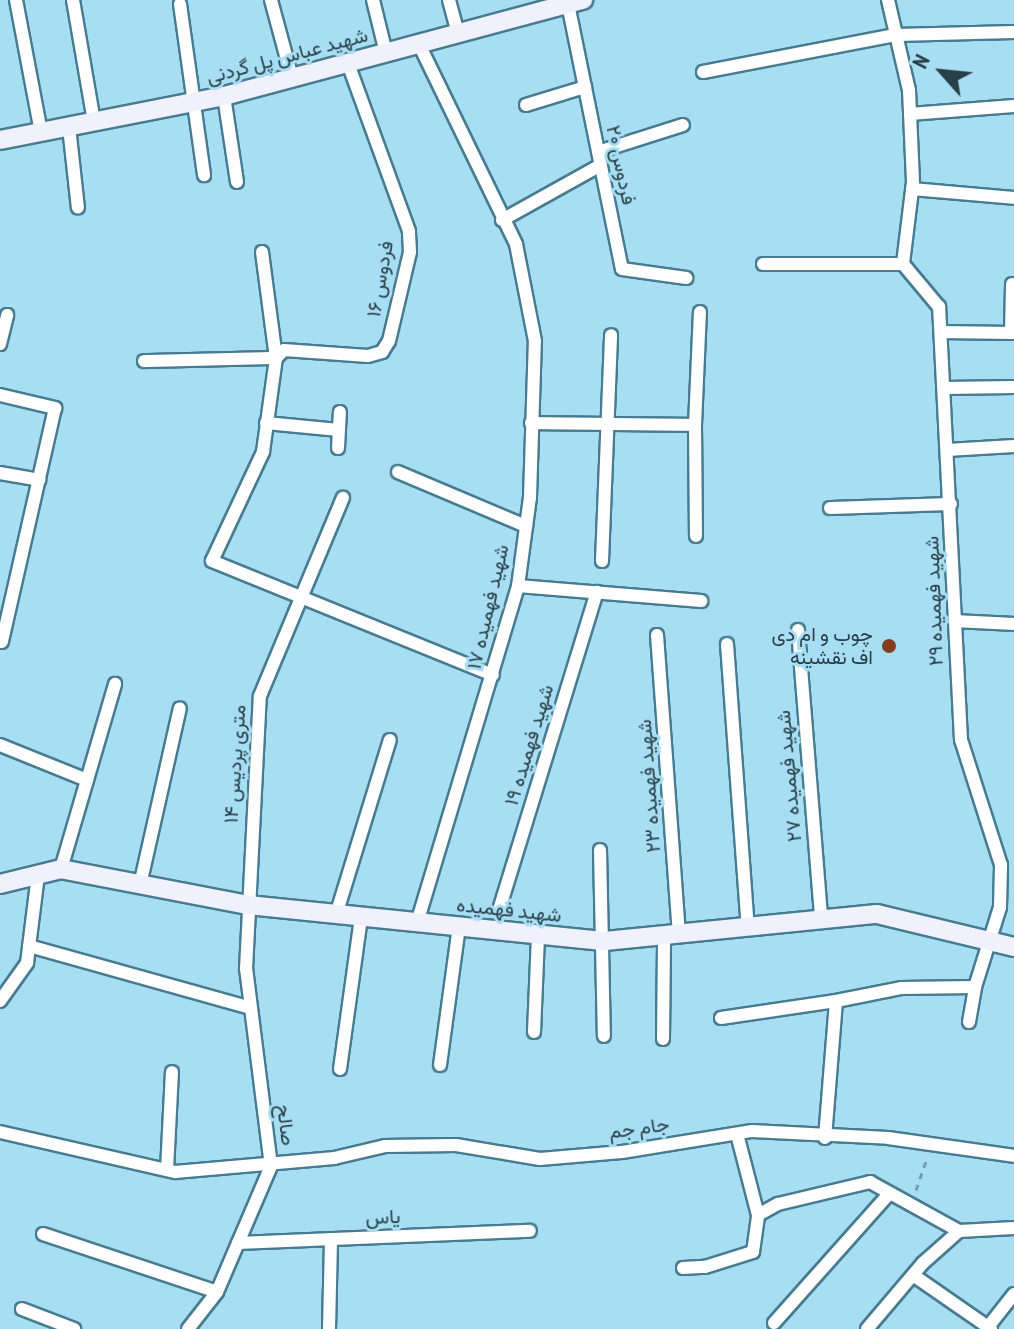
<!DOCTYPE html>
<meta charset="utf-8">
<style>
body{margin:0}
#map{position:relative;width:1014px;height:1329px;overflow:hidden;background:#a7def4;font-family:"PT Sans Narrow",Vazirmatn,sans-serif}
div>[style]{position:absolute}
.path>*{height:3px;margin-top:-1.5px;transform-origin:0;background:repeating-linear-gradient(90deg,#759faf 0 6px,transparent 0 12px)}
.roads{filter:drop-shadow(2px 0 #477c90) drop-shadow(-2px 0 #477c90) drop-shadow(0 2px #477c90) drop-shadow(0 -2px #477c90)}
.street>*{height:12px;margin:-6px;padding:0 6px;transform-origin:6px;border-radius:6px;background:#fff}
.secondary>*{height:18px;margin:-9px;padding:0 9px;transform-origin:9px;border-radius:9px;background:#f0f1fd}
.dots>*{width:22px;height:22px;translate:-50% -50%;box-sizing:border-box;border:4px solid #a7def4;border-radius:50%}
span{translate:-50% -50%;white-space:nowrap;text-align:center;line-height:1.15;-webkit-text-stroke:6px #a7def4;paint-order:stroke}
.street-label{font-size:20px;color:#293f48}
.poi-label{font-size:20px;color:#293f48}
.right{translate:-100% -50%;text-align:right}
.north{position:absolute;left:902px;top:32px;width:80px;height:80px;-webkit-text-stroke:6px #a7def4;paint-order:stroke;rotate:297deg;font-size:22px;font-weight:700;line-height:32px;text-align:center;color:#293f48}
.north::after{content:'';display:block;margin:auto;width:28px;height:36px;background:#293f48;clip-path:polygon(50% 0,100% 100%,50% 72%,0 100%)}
</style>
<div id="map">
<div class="path">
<i style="left:916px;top:1190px;width:36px;rotate:-71deg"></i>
</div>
<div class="roads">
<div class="street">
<i style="left:16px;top:0;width:134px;rotate:79.3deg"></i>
<i style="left:73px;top:0;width:124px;rotate:80.2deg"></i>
<i style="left:271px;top:0;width:81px;rotate:74.9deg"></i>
<i style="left:373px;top:0;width:55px;rotate:76.2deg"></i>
<i style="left:449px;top:0;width:34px;rotate:75deg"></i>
<i style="left:888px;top:0;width:92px;rotate:76.9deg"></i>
<i style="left:909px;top:90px;width:92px;rotate:87.5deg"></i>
<i style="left:913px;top:182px;width:83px;rotate:97deg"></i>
<i style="left:180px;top:4px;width:173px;rotate:82deg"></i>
<i style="left:568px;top:4px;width:270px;rotate:78.5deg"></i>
<i style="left:622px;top:269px;width:65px;rotate:8deg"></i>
<i style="left:703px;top:72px;width:197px;rotate:-10.9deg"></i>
<i style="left:896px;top:35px;width:118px;rotate:-1.5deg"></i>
<i style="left:224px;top:96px;width:87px;rotate:81.4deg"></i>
<i style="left:526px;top:105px;width:62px;rotate:-17deg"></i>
<i style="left:910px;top:114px;width:104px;rotate:-4.4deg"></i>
<i style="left:69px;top:127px;width:81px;rotate:83.7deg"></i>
<i style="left:598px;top:152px;width:89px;rotate:-17.6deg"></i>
<i style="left:912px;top:189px;width:102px;rotate:5deg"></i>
<i style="left:502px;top:220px;width:113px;rotate:-29.1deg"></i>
<i style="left:262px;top:252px;width:107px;rotate:82.5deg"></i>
<i style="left:276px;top:358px;width:95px;rotate:97.9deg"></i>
<i style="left:263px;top:452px;width:120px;rotate:115.1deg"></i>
<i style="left:212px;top:561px;width:303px;rotate:22.1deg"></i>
<i style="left:763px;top:264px;width:140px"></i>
<i style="left:941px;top:332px;width:73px;rotate:0.8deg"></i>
<i style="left:1011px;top:333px;width:49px;rotate:-88.8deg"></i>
<i style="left:0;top:344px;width:30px;rotate:-76deg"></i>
<i style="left:276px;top:358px;width:11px;rotate:-45deg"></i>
<i style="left:284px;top:350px;width:84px;rotate:4.1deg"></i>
<i style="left:368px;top:356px;width:15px;rotate:-16deg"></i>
<i style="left:382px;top:352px;width:13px;rotate:-58deg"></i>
<i style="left:389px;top:341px;width:91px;rotate:-76.7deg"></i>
<i style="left:410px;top:252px;width:21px;rotate:-93deg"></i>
<i style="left:409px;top:231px;width:179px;rotate:-110deg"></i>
<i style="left:144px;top:361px;width:132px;rotate:-1.3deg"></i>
<i style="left:945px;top:388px;width:69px;rotate:-0.8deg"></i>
<i style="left:0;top:395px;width:57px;rotate:13.3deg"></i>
<i style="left:55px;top:408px;width:240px;rotate:102.8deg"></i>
<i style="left:266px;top:423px;width:73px;rotate:5.5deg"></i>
<i style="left:531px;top:423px;width:164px;rotate:0.7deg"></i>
<i style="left:695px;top:425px;width:111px;rotate:89.5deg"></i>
<i style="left:695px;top:425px;width:113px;rotate:-87.5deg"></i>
<i style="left:338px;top:448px;width:36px;rotate:-87deg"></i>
<i style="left:947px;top:450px;width:67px;rotate:-3.4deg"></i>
<i style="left:398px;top:472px;width:139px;rotate:22.9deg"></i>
<i style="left:0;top:473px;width:40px;rotate:10deg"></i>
<i style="left:830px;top:508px;width:121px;rotate:-1.9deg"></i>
<i style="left:602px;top:561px;width:226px;rotate:-87.7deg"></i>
<i style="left:518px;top:586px;width:184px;rotate:4.7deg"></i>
<i style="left:955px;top:621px;width:59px;rotate:2.9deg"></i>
<i style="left:798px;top:630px;width:290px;rotate:85.4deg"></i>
<i style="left:657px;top:635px;width:300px;rotate:85.8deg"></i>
<i style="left:727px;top:644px;width:284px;rotate:85.8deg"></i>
<i style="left:0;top:745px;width:94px;rotate:21.9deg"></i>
<i style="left:600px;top:850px;width:186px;rotate:88.8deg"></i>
<i style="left:61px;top:869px;width:193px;rotate:-73.7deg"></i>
<i style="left:140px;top:885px;width:181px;rotate:-77.3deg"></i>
<i style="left:499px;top:910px;width:333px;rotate:-72.9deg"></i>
<i style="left:336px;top:915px;width:183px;rotate:-72.9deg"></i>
<i style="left:417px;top:923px;width:352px;rotate:-73.3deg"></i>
<i style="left:518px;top:586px;width:90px;rotate:-82.3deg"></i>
<i style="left:530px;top:497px;width:156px;rotate:-88.2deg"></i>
<i style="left:535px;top:341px;width:99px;rotate:-101.1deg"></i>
<i style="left:516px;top:244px;width:222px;rotate:-115.9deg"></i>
<i style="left:29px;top:946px;width:230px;rotate:15.6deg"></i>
<i style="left:0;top:1001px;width:47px;rotate:-54.6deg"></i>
<i style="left:27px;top:963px;width:89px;rotate:-82.9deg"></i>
<i style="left:721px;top:1018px;width:116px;rotate:-8.4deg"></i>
<i style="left:969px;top:1022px;width:36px;rotate:-80deg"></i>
<i style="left:534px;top:1032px;width:96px;rotate:-87.6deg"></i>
<i style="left:663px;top:1039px;width:103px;rotate:-89.4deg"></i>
<i style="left:440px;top:1065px;width:139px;rotate:-82.2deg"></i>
<i style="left:340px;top:1069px;width:153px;rotate:-82.1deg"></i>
<i style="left:0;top:1132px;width:180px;rotate:12.9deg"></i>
<i style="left:175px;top:1172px;width:160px;rotate:-5deg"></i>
<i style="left:334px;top:1158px;width:52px;rotate:-13.2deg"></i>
<i style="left:385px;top:1146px;width:71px;rotate:-0.8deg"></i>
<i style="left:456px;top:1145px;width:85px;rotate:9.5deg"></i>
<i style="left:540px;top:1159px;width:82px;rotate:-4.9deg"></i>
<i style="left:622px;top:1152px;width:132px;rotate:-9.2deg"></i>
<i style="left:752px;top:1131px;width:136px;rotate:2.9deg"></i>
<i style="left:888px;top:1138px;width:127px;rotate:8.1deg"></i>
<i style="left:737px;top:1134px;width:84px;rotate:75.5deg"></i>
<i style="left:825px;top:1138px;width:137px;rotate:-85.4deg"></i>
<i style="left:836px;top:1001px;width:66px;rotate:-11.3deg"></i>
<i style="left:901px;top:988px;width:74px;rotate:-0.8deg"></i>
<i style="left:975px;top:987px;width:84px;rotate:-72.6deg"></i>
<i style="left:1000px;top:907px;width:42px;rotate:-88.6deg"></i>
<i style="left:1001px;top:865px;width:131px;rotate:-107.7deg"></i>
<i style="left:961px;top:740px;width:434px;rotate:-92.9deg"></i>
<i style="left:939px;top:307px;width:56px;rotate:-129.9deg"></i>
<i style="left:167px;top:1170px;width:98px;rotate:-87.1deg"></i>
<i style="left:43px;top:1234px;width:183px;rotate:18.4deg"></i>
<i style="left:238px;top:1243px;width:292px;rotate:-2.4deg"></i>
<i style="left:683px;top:1268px;width:22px;rotate:-3deg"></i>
<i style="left:705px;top:1267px;width:50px;rotate:-17.4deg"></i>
<i style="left:753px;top:1252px;width:37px;rotate:-82deg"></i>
<i style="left:758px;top:1215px;width:23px;rotate:-29deg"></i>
<i style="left:778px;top:1204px;width:95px;rotate:-13.4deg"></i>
<i style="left:870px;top:1182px;width:102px;rotate:28.8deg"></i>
<i style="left:959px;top:1231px;width:55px;rotate:-3.1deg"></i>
<i style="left:913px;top:1275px;width:95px;rotate:34.7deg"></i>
<i style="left:22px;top:1309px;width:56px;rotate:21deg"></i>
<i style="left:774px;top:1323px;width:173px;rotate:-48.3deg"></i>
<i style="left:988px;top:1327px;width:42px;rotate:-51.8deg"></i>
<i style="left:188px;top:1329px;width:47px;rotate:-51.9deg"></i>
<i style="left:217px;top:1292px;width:137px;rotate:-66.8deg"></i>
<i style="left:271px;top:1166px;width:199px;rotate:-97.2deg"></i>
<i style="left:246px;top:969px;width:273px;rotate:-87.1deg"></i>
<i style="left:260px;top:696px;width:215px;rotate:-67.3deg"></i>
<i style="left:329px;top:1329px;width:90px;rotate:-88.7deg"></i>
<i style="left:867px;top:1329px;width:87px;rotate:-49.7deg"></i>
<i style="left:923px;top:1263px;width:48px;rotate:-41.6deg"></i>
</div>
<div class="secondary">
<i style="left:0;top:140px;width:228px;rotate:-11.1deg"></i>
<i style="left:224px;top:96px;width:372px;rotate:-15deg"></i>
<i style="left:0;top:884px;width:63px;rotate:-13.8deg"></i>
<i style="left:61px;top:869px;width:190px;rotate:10.9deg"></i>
<i style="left:248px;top:905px;width:359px;rotate:5.8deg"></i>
<i style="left:605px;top:941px;width:273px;rotate:-5.7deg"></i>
<i style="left:877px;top:914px;width:141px;rotate:13.5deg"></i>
</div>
</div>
<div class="dots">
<i style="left:889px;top:646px;background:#853e1c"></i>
</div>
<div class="street-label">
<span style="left:287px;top:56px;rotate:-15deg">شهید عباس پل گردنی</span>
<span style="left:621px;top:165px;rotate:78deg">فردوس ۲۰</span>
<span style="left:380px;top:279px;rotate:-80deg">فردوس ۱۶</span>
<span style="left:934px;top:601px;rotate:-92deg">شهید فهمیده ۲۹</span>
<span style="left:488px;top:607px;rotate:-77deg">شهید فهمیده ۱۷</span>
<span style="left:529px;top:745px;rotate:-73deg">شهید فهمیده ۱۹</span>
<span style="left:235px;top:764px;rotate:-86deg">۱۴ متری پردیس</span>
<span style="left:789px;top:776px;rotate:-95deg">شهید فهمیده ۲۷</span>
<span style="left:649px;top:786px;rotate:-94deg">شهید فهمیده ۲۳</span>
<span style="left:509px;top:910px;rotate:6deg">شهید فهمیده</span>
<span style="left:286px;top:1125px;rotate:83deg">صالح</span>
<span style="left:639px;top:1128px;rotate:-8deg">جام جم</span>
<span style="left:383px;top:1217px;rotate:-2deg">یاس</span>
</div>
<div class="poi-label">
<span class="right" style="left:873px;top:646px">چوب و ام دی<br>اف نقشینه</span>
</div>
<div class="north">N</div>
</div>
